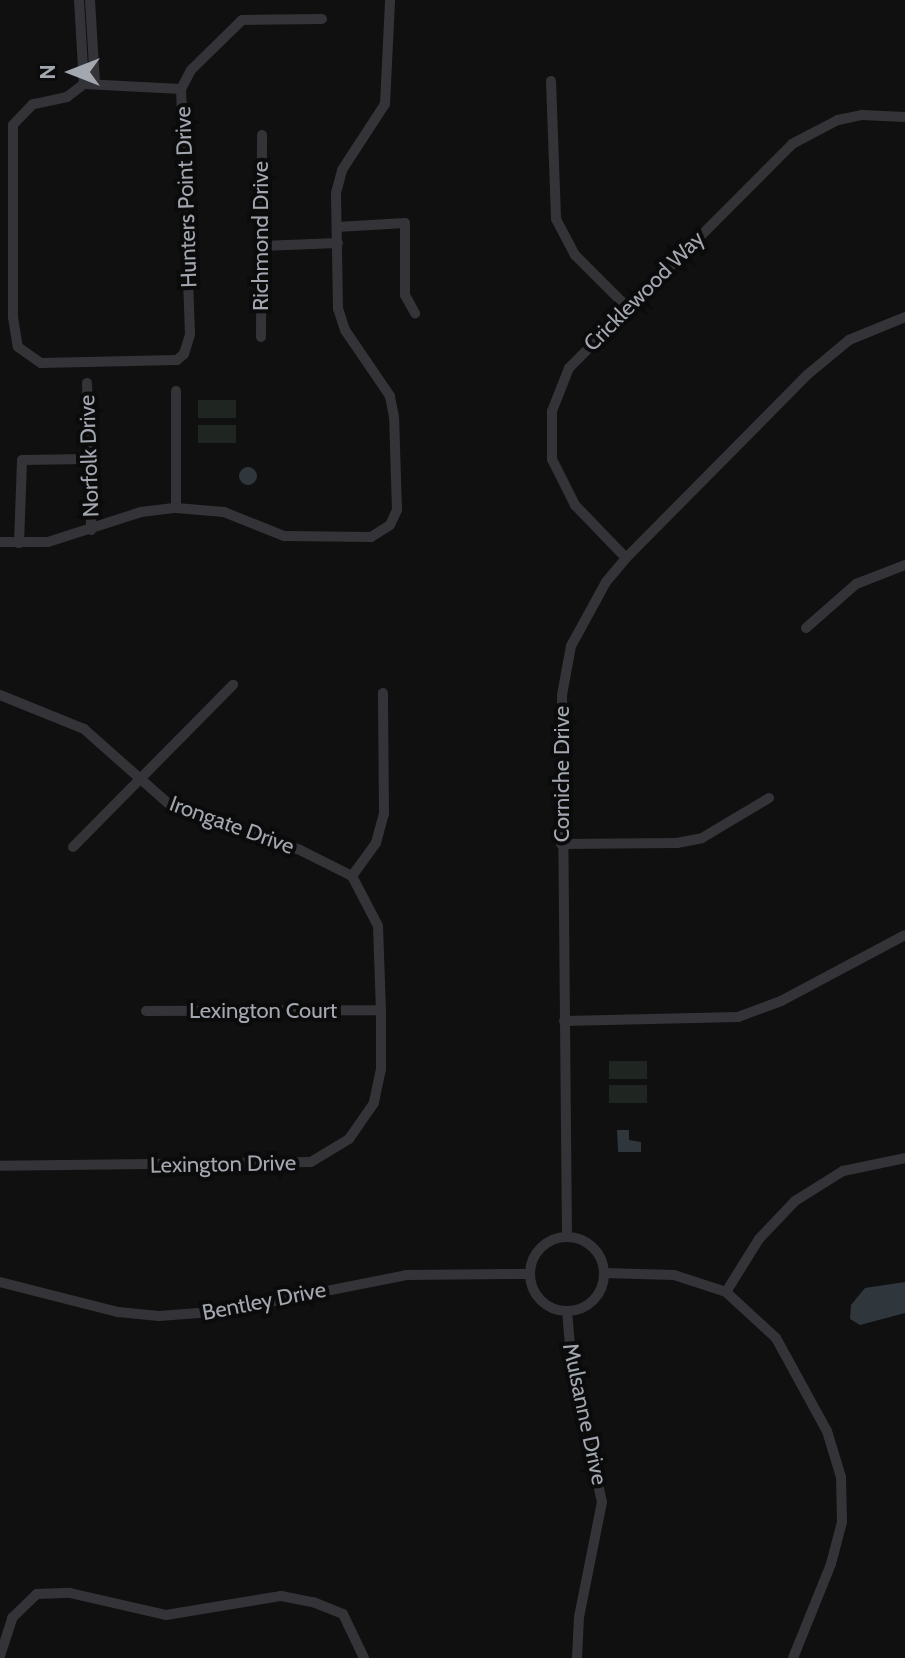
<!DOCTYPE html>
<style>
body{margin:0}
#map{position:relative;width:905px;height:1658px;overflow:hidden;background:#101011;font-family:Cabin,sans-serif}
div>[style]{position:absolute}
.green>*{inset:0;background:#1f2520;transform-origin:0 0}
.water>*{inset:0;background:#2f363c}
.round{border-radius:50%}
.street>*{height:10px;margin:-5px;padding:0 5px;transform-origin:5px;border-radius:5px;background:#343438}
.street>.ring{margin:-5px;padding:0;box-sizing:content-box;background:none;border:10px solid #343438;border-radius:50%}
span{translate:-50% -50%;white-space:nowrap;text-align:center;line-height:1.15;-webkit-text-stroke:8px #0b0b0c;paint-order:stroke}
.street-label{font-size:22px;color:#a3a7b0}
.north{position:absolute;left:32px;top:32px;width:80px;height:80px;-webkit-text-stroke:6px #0b0b0c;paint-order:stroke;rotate:270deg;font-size:22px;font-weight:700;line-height:32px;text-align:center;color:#a3a7b0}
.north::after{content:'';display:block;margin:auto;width:28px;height:36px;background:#a3a7b0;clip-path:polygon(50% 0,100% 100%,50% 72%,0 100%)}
</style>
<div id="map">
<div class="green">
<i style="left:236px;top:400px;width:18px;height:38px;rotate:90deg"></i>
<i style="left:198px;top:425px;width:38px;height:18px"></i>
<i style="left:609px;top:1061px;width:38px;height:18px"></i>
<i style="left:647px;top:1085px;width:18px;height:38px;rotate:90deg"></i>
</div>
<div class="water">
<i class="round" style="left:239px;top:467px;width:18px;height:18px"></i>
<i style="clip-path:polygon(617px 1130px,629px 1130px,629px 1140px,641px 1142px,641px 1152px,618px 1152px)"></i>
<i style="clip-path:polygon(905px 1282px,905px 1313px,860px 1325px,850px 1319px,851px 1305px,865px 1288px)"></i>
</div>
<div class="street">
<i style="left:79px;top:0;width:84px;rotate:86.6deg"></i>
<i style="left:90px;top:0;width:84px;rotate:86.6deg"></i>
<i style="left:551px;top:81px;width:138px;rotate:87.9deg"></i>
<i style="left:556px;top:219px;width:41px;rotate:62.2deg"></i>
<i style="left:575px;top:255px;width:74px;rotate:45deg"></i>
<i style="left:84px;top:84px;width:21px;rotate:143deg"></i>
<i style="left:67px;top:97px;width:35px;rotate:168deg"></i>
<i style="left:33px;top:104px;width:29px;rotate:134deg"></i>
<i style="left:13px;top:125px;width:192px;rotate:90deg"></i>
<i style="left:13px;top:317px;width:30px;rotate:81deg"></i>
<i style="left:18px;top:347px;width:28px;rotate:35deg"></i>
<i style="left:41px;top:363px;width:136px;rotate:-1.3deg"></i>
<i style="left:177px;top:360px;width:9px;rotate:-41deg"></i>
<i style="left:184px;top:354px;width:21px;rotate:-73deg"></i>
<i style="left:190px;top:334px;width:245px;rotate:-92.1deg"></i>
<i style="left:84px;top:84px;width:97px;rotate:3deg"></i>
<i style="left:181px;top:89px;width:21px;rotate:-62deg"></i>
<i style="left:191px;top:70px;width:71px;rotate:-44.4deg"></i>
<i style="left:242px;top:20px;width:80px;rotate:-0.7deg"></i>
<i style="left:337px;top:227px;width:68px;rotate:-3.4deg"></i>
<i style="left:405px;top:223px;width:72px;rotate:90deg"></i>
<i style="left:405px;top:295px;width:21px;rotate:61deg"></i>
<i style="left:261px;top:246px;width:77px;rotate:-2.2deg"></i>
<i style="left:261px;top:337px;width:202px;rotate:-89.7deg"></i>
<i style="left:87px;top:383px;width:147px;rotate:88.4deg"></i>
<i style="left:176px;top:391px;width:117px;rotate:90deg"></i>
<i style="left:0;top:542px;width:48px"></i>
<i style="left:48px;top:542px;width:98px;rotate:-17.9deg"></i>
<i style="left:141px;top:512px;width:35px;rotate:-7deg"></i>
<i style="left:176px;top:508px;width:48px;rotate:4.8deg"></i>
<i style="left:224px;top:512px;width:65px;rotate:21.8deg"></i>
<i style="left:284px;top:536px;width:87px;rotate:0.7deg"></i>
<i style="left:371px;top:537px;width:22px;rotate:-32deg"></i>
<i style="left:390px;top:525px;width:17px;rotate:-65deg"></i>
<i style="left:397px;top:510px;width:93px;rotate:-91.8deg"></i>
<i style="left:394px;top:417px;width:21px;rotate:-101deg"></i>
<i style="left:390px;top:396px;width:80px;rotate:-124.3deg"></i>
<i style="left:345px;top:330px;width:22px;rotate:-108deg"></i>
<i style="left:338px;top:309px;width:116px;rotate:-91deg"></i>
<i style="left:336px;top:193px;width:24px;rotate:-75deg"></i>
<i style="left:342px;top:170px;width:79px;rotate:-56.9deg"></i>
<i style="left:385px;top:104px;width:104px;rotate:-87.2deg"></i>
<i style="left:19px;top:543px;width:83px;rotate:-87.9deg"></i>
<i style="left:22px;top:460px;width:65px;rotate:-0.9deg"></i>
<i style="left:626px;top:558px;width:74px;rotate:-133.9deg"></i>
<i style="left:575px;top:505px;width:51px;rotate:-116.6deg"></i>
<i style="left:552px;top:459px;width:48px;rotate:-90deg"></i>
<i style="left:552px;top:411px;width:46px;rotate:-68.4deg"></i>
<i style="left:569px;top:368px;width:316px;rotate:-45.1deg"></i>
<i style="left:792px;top:144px;width:52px;rotate:-27.6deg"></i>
<i style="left:838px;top:120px;width:25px;rotate:-12deg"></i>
<i style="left:862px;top:115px;width:43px;rotate:2.7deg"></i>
<i style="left:806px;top:628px;width:67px;rotate:-41.3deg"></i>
<i style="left:856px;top:584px;width:53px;rotate:-21.2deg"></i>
<i style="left:0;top:695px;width:91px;rotate:22deg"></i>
<i style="left:84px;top:729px;width:116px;rotate:41.5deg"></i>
<i style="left:171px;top:806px;width:136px;rotate:18.8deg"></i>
<i style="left:300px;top:850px;width:58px;rotate:26.6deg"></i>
<i style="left:352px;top:876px;width:56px;rotate:62.5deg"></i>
<i style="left:378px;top:926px;width:84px;rotate:88deg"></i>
<i style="left:381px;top:1010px;width:59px;rotate:90deg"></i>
<i style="left:381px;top:1069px;width:35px;rotate:102deg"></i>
<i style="left:374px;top:1103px;width:44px;rotate:124.8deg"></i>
<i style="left:349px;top:1139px;width:44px;rotate:148.8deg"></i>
<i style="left:311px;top:1162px;width:311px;rotate:179.3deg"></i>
<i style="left:561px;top:844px;width:116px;rotate:-0.5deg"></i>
<i style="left:677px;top:843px;width:25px;rotate:-11deg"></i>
<i style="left:702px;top:838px;width:78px;rotate:-30.8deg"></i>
<i style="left:73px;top:847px;width:228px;rotate:-45.4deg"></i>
<i style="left:352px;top:876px;width:41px;rotate:-54deg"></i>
<i style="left:376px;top:843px;width:30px;rotate:-75deg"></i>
<i style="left:384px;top:814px;width:121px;rotate:-90.5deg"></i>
<i style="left:146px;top:1011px;width:235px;rotate:-0.2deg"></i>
<i style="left:564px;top:1021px;width:174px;rotate:-1.3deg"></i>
<i style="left:738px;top:1017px;width:46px;rotate:-20.4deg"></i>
<i style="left:781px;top:1001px;width:140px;rotate:-28deg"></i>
<i style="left:567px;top:1237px;width:542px;rotate:-90.53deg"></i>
<i style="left:562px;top:695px;width:50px;rotate:-79.6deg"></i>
<i style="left:571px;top:646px;width:73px;rotate:-61.3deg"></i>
<i style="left:606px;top:582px;width:31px;rotate:-50deg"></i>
<i style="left:626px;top:558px;width:257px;rotate:-45.3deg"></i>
<i style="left:807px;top:375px;width:55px;rotate:-39.8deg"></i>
<i style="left:849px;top:340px;width:61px;rotate:-22.3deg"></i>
<i class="ring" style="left:530px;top:1237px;width:64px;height:64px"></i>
<i style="left:604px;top:1273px;width:70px;rotate:1.6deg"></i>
<i style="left:674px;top:1275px;width:55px;rotate:18.1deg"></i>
<i style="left:726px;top:1292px;width:68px;rotate:42.6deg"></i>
<i style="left:776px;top:1338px;width:106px;rotate:61.3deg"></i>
<i style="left:827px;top:1431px;width:48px;rotate:73.1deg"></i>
<i style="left:841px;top:1477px;width:45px;rotate:88.7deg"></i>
<i style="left:842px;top:1522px;width:43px;rotate:104.7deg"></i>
<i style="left:831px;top:1564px;width:101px;rotate:112deg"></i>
<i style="left:0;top:1282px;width:122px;rotate:14.3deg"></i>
<i style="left:118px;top:1312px;width:41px;rotate:5.6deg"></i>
<i style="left:159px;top:1316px;width:66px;rotate:-4.3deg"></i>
<i style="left:225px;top:1311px;width:185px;rotate:-11.2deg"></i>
<i style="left:406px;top:1275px;width:124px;rotate:-0.5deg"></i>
<i style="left:726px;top:1292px;width:62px;rotate:-58.1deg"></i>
<i style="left:759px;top:1239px;width:52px;rotate:-46.5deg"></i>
<i style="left:795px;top:1201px;width:57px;rotate:-32deg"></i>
<i style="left:843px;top:1171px;width:63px;rotate:-11.8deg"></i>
<i style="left:567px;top:1311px;width:58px;rotate:85.1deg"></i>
<i style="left:572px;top:1369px;width:136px;rotate:77.3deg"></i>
<i style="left:602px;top:1502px;width:117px;rotate:101.3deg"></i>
<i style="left:579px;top:1617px;width:41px;rotate:92.8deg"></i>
<i style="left:0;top:1656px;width:40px;rotate:-72deg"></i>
<i style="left:12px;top:1618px;width:35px;rotate:-44deg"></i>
<i style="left:37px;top:1594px;width:33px;rotate:-2deg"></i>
<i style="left:70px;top:1593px;width:98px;rotate:12.9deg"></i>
<i style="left:166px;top:1615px;width:117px;rotate:-9.4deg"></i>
<i style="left:281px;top:1596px;width:33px;rotate:11deg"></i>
<i style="left:313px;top:1602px;width:32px;rotate:22deg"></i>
<i style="left:343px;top:1614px;width:49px;rotate:64.5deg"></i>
</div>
<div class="street-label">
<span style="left:186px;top:197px;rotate:-92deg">Hunters Point Drive</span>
<span style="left:261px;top:236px;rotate:-90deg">Richmond Drive</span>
<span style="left:644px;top:291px;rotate:-45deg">Cricklewood Way</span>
<span style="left:89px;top:456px;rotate:-92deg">Norfolk Drive</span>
<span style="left:562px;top:774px;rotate:-90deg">Corniche Drive</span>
<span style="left:232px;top:825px;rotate:20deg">Irongate Drive</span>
<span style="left:263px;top:1011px">Lexington Court</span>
<span style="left:223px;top:1164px;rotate:-1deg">Lexington Drive</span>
<span style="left:264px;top:1301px;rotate:-11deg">Bentley Drive</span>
<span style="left:585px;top:1414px;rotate:78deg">Mulsanne Drive</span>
</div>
<div class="north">N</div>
</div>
